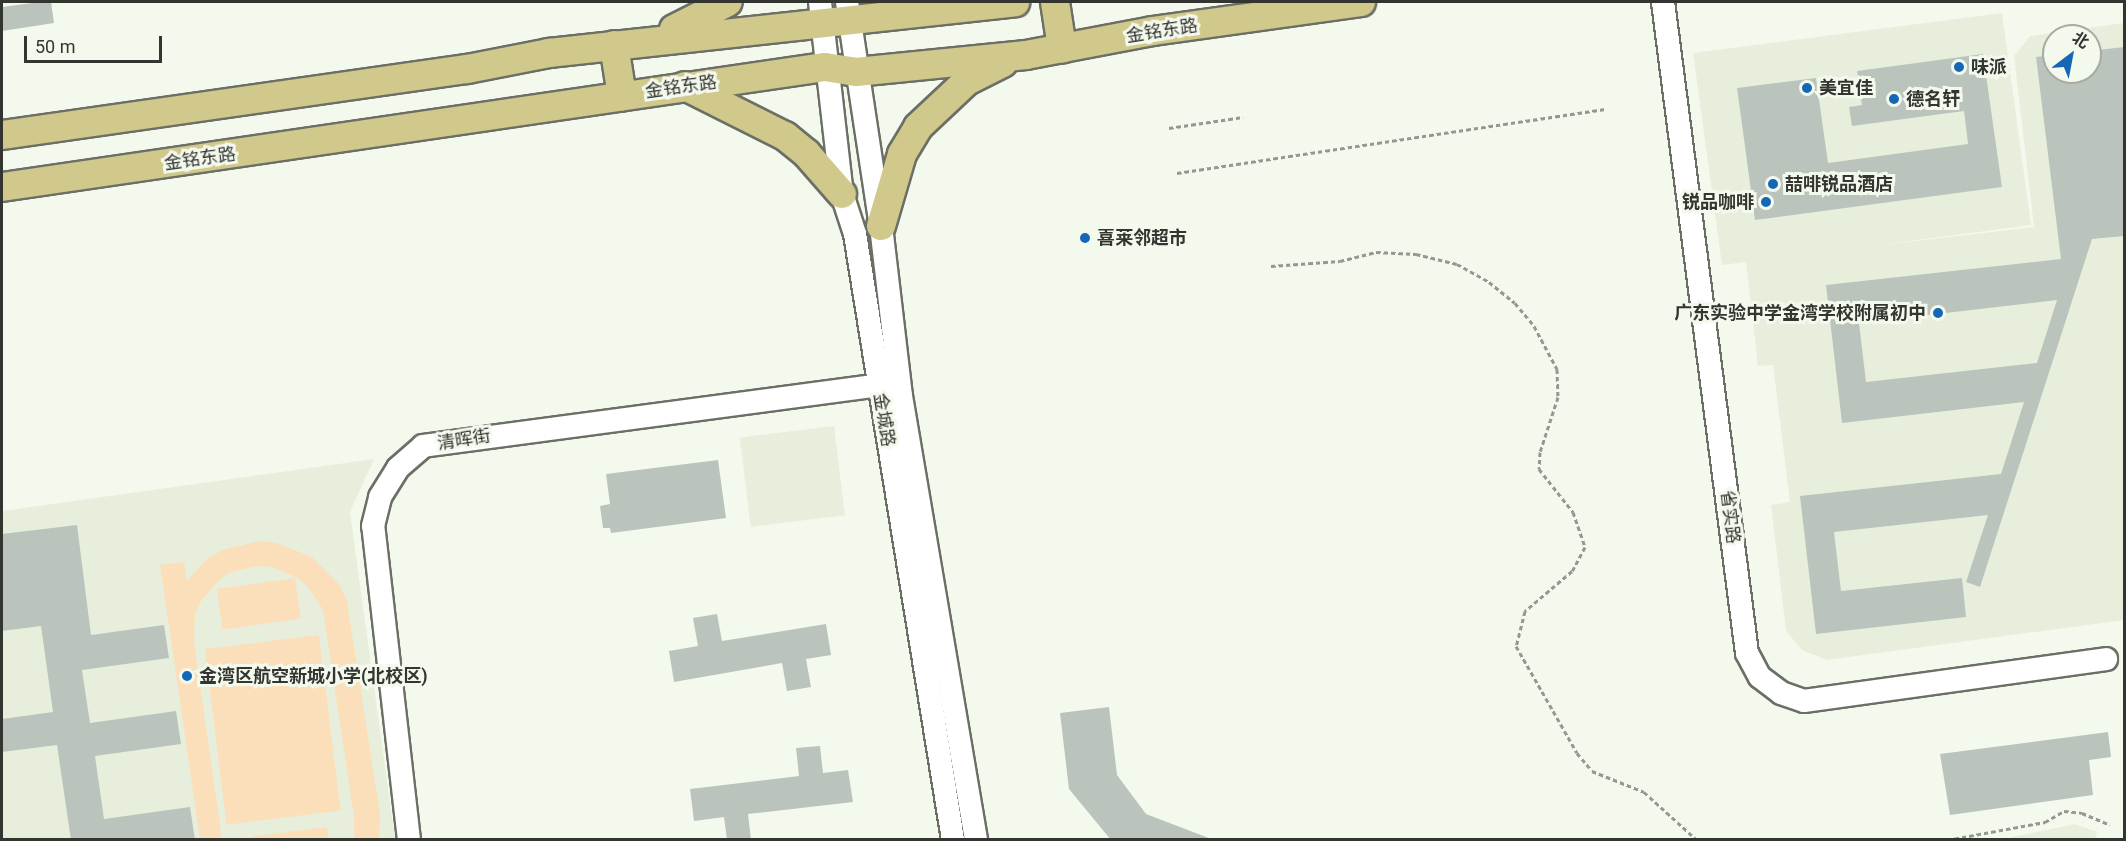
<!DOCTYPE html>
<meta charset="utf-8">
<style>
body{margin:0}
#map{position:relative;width:2126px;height:841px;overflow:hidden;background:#f4f9ee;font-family:Roboto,"Noto Sans SC",sans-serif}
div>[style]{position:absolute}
.built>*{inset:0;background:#e7efdc;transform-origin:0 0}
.green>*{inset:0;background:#fadfba;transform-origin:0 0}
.building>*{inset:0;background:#bac4bc}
.path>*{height:3px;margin-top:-1.5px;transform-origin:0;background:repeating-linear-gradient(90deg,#959890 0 4.5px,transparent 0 7.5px)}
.roads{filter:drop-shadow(2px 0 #6b6f65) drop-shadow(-2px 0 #6b6f65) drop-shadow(0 2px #6b6f65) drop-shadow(0 -2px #6b6f65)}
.minor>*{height:22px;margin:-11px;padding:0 11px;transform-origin:11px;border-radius:11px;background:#fff}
.major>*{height:28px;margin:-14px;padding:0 14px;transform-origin:14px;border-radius:14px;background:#d1c88b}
.dots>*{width:16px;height:16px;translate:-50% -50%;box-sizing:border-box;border:3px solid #f4f9ee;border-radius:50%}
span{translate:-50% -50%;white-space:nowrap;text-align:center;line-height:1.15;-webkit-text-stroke:6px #f4f9ee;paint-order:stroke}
.street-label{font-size:18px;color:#333530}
.poi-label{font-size:18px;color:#333530;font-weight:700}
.left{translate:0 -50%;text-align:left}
.right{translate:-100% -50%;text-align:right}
.frame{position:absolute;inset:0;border:3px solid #333530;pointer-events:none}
.north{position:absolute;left:2042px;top:24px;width:60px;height:60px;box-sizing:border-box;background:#f4f9ee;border:2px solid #a7aba2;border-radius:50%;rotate:32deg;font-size:16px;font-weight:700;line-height:24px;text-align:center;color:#333530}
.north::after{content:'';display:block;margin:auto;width:21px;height:27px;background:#1567b6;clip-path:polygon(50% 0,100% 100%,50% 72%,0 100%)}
.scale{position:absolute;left:24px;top:36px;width:138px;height:27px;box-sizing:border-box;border:3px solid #333530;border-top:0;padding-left:8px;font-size:18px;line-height:21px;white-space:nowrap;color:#333530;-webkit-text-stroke:4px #f4f9ee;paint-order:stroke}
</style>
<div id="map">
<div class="built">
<i style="clip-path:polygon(evenodd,2002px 13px,2031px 225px,1873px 246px,2034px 227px,2014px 56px,2030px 36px,2124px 23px,2124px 620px,1827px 660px,1802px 650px,1786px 631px,1771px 505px,1790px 502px,1773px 365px,1758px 366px,1746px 262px,1722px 265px,1693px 53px,2002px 13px,2054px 36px,2090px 36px,2090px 72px,2054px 72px,2054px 36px)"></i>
<i style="left:834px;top:426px;width:90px;height:95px;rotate:83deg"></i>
<i style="clip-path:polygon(374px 459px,350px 512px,395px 839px,2px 839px,2px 511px)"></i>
<i style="clip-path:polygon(2075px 824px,2097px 832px,2095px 839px,2003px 839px)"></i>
</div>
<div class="green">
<i style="clip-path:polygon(259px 541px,277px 543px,312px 557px,339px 584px,347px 601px,380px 814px,379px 839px,354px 839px,354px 817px,323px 610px,308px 587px,297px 578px,272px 567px,258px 566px,230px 572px,219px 580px,201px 601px,195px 614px,194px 642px,222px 839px,200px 839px,160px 565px,184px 562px,187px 581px,206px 560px,222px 550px)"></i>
<i style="left:295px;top:578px;width:41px;height:79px;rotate:82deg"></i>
<i style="left:319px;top:635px;width:177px;height:115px;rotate:83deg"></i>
<i style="clip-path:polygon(327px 827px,329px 839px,250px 839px,249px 837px)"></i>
</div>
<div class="building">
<i style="clip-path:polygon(40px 2px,51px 2px,54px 23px,2px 31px,2px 7px)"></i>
<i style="clip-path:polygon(evenodd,2124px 47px,2124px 236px,2092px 239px,1980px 587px,1966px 582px,1988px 515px,1834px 532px,1841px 591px,1962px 578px,1966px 617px,1816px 634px,1800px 496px,2001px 474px,2024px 402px,1842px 423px,1826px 285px,2061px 259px,2036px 57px,2054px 55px,2054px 72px,2090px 72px,2090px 51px,2124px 47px,2057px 300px,2037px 363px,1866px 382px,1859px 323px,2057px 300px)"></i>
<i style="clip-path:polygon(1983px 54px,2002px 187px,1755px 220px,1737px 88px,1816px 78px,1828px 163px,1968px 144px,1964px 111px,1852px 126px,1849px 107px,1862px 105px,1857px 71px)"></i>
<i style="clip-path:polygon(718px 460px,726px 518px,611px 533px,610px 528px,603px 528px,600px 506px,610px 504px,606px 474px)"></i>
<i style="clip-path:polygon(77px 525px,91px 635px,164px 625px,169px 658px,82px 670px,90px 723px,176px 711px,181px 744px,95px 756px,104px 819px,190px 807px,195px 840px,71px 840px,57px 745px,2px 752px,2px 719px,53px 712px,41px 626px,2px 631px,2px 534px)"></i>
<i style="clip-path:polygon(717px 614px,722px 641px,826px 624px,831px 655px,806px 659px,811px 687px,787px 691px,782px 663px,674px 682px,669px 651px,698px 646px,693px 618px)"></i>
<i style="clip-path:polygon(1109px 707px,1117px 775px,1146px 814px,1214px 840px,1111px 840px,1069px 789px,1060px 713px)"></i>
<i style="clip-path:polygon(2108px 732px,2111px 757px,2089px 760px,2093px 795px,1950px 815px,1940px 754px)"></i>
<i style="clip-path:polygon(820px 746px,823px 773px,848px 770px,853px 802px,748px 814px,751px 840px,727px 840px,724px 817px,694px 821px,690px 789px,799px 776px,796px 748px)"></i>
</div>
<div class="path">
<i style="left:1169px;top:128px;width:75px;rotate:-8.5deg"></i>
<i style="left:1177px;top:173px;width:433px;rotate:-8.5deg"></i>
<i style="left:1271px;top:266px;width:69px;rotate:-4.1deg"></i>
<i style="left:1340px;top:261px;width:37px;rotate:-14deg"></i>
<i style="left:1376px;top:252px;width:40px;rotate:2.9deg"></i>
<i style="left:1416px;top:254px;width:42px;rotate:13.7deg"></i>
<i style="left:1457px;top:264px;width:37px;rotate:29deg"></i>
<i style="left:1489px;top:282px;width:33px;rotate:39deg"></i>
<i style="left:1515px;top:303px;width:30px;rotate:50deg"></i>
<i style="left:1534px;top:326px;width:49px;rotate:61.9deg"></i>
<i style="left:1557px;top:369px;width:28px;rotate:88deg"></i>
<i style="left:1558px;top:397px;width:58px;rotate:108.1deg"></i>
<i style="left:1540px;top:452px;width:17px;rotate:93deg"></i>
<i style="left:1539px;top:469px;width:55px;rotate:51.7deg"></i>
<i style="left:1573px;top:512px;width:37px;rotate:71deg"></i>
<i style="left:1585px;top:547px;width:27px;rotate:118deg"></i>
<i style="left:1572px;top:571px;width:62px;rotate:139.6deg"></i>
<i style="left:1525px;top:611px;width:36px;rotate:104deg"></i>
<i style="left:1516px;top:646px;width:123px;rotate:60.3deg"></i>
<i style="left:1577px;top:753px;width:23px;rotate:50deg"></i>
<i style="left:1592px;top:771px;width:56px;rotate:22deg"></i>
<i style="left:1644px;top:792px;width:72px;rotate:42.2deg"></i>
<i style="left:1947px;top:840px;width:100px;rotate:-10.4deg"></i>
<i style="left:2045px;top:822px;width:22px;rotate:-30deg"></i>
<i style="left:2064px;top:811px;width:18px;rotate:6deg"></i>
<i style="left:2082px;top:813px;width:30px;rotate:23deg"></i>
</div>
<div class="roads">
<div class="minor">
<i style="left:820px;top:2px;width:193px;rotate:83.5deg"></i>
<i style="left:842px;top:194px;width:42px;rotate:72deg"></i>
<i style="left:855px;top:234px;width:614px;rotate:80.81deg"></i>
<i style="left:847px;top:2px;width:227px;rotate:81.4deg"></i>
<i style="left:881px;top:226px;width:171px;rotate:83.3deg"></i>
<i style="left:901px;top:396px;width:450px;rotate:80.4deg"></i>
<i style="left:1663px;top:2px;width:656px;rotate:82.65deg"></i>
<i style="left:1747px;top:653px;width:27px;rotate:62deg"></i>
<i style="left:1760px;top:677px;width:26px;rotate:37deg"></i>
<i style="left:1781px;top:693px;width:24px;rotate:19deg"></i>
<i style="left:1804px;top:701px;width:305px;rotate:-7.9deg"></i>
<i style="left:409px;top:840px;width:316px;rotate:-96.5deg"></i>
<i style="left:373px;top:526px;width:30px;rotate:-76deg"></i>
<i style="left:380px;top:497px;width:34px;rotate:-58deg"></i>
<i style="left:398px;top:468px;width:33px;rotate:-41deg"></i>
<i style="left:423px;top:446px;width:459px;rotate:-7.6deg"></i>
</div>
<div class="major">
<i style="left:1055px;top:2px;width:47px;rotate:81.3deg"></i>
<i style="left:674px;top:29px;width:60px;rotate:-26.6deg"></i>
<i style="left:614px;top:45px;width:52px;rotate:81.1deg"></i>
<i style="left:685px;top:86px;width:112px;rotate:26.6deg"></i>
<i style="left:785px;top:136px;width:28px;rotate:39deg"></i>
<i style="left:807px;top:154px;width:53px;rotate:48.8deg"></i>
<i style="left:2px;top:135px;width:470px;rotate:-8.1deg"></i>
<i style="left:467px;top:69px;width:84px;rotate:-11deg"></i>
<i style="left:549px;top:53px;width:469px;rotate:-6.2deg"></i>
<i style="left:2px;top:187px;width:832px;rotate:-8.3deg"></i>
<i style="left:825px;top:67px;width:31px;rotate:9deg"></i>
<i style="left:856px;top:72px;width:171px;rotate:-5.7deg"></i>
<i style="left:1026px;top:55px;width:129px;rotate:-10.7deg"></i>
<i style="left:1153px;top:31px;width:210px;rotate:-7.9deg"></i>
<i style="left:881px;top:226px;width:75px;rotate:-73.7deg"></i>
<i style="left:902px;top:154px;width:31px;rotate:-59deg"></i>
<i style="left:918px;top:127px;width:67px;rotate:-43.2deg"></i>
<i style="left:967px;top:81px;width:40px;rotate:-26.6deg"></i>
</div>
</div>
<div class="dots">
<i style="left:1959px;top:67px;background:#1567b6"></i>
<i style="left:1807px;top:88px;background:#1567b6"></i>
<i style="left:1894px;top:99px;background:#1567b6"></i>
<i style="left:1773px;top:184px;background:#1567b6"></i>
<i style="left:1766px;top:202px;background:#1567b6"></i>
<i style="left:1085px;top:238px;background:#1567b6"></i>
<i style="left:1938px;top:313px;background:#1567b6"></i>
<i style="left:187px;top:676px;background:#1567b6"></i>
</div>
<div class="street-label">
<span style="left:1162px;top:31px;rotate:-9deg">金铭东路</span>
<span style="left:681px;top:87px;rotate:-8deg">金铭东路</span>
<span style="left:200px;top:159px;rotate:-8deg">金铭东路</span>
<span style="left:884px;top:420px;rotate:81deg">金城路</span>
<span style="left:464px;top:440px;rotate:-9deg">清晖街</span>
<span style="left:1730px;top:517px;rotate:83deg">省实路</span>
</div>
<div class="poi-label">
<span class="left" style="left:1971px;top:67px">味派</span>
<span class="left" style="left:1819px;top:88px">美宜佳</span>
<span class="left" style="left:1906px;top:99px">德名轩</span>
<span class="left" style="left:1785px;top:184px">喆啡锐品酒店</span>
<span class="right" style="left:1754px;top:202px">锐品咖啡</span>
<span class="left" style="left:1097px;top:238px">喜莱邻超市</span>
<span class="right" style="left:1926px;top:313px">广东实验中学金湾学校附属初中</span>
<span class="left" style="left:199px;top:676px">金湾区航空新城小学(北校区)</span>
</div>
<div class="frame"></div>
<div class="north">北</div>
<div class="scale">50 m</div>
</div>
